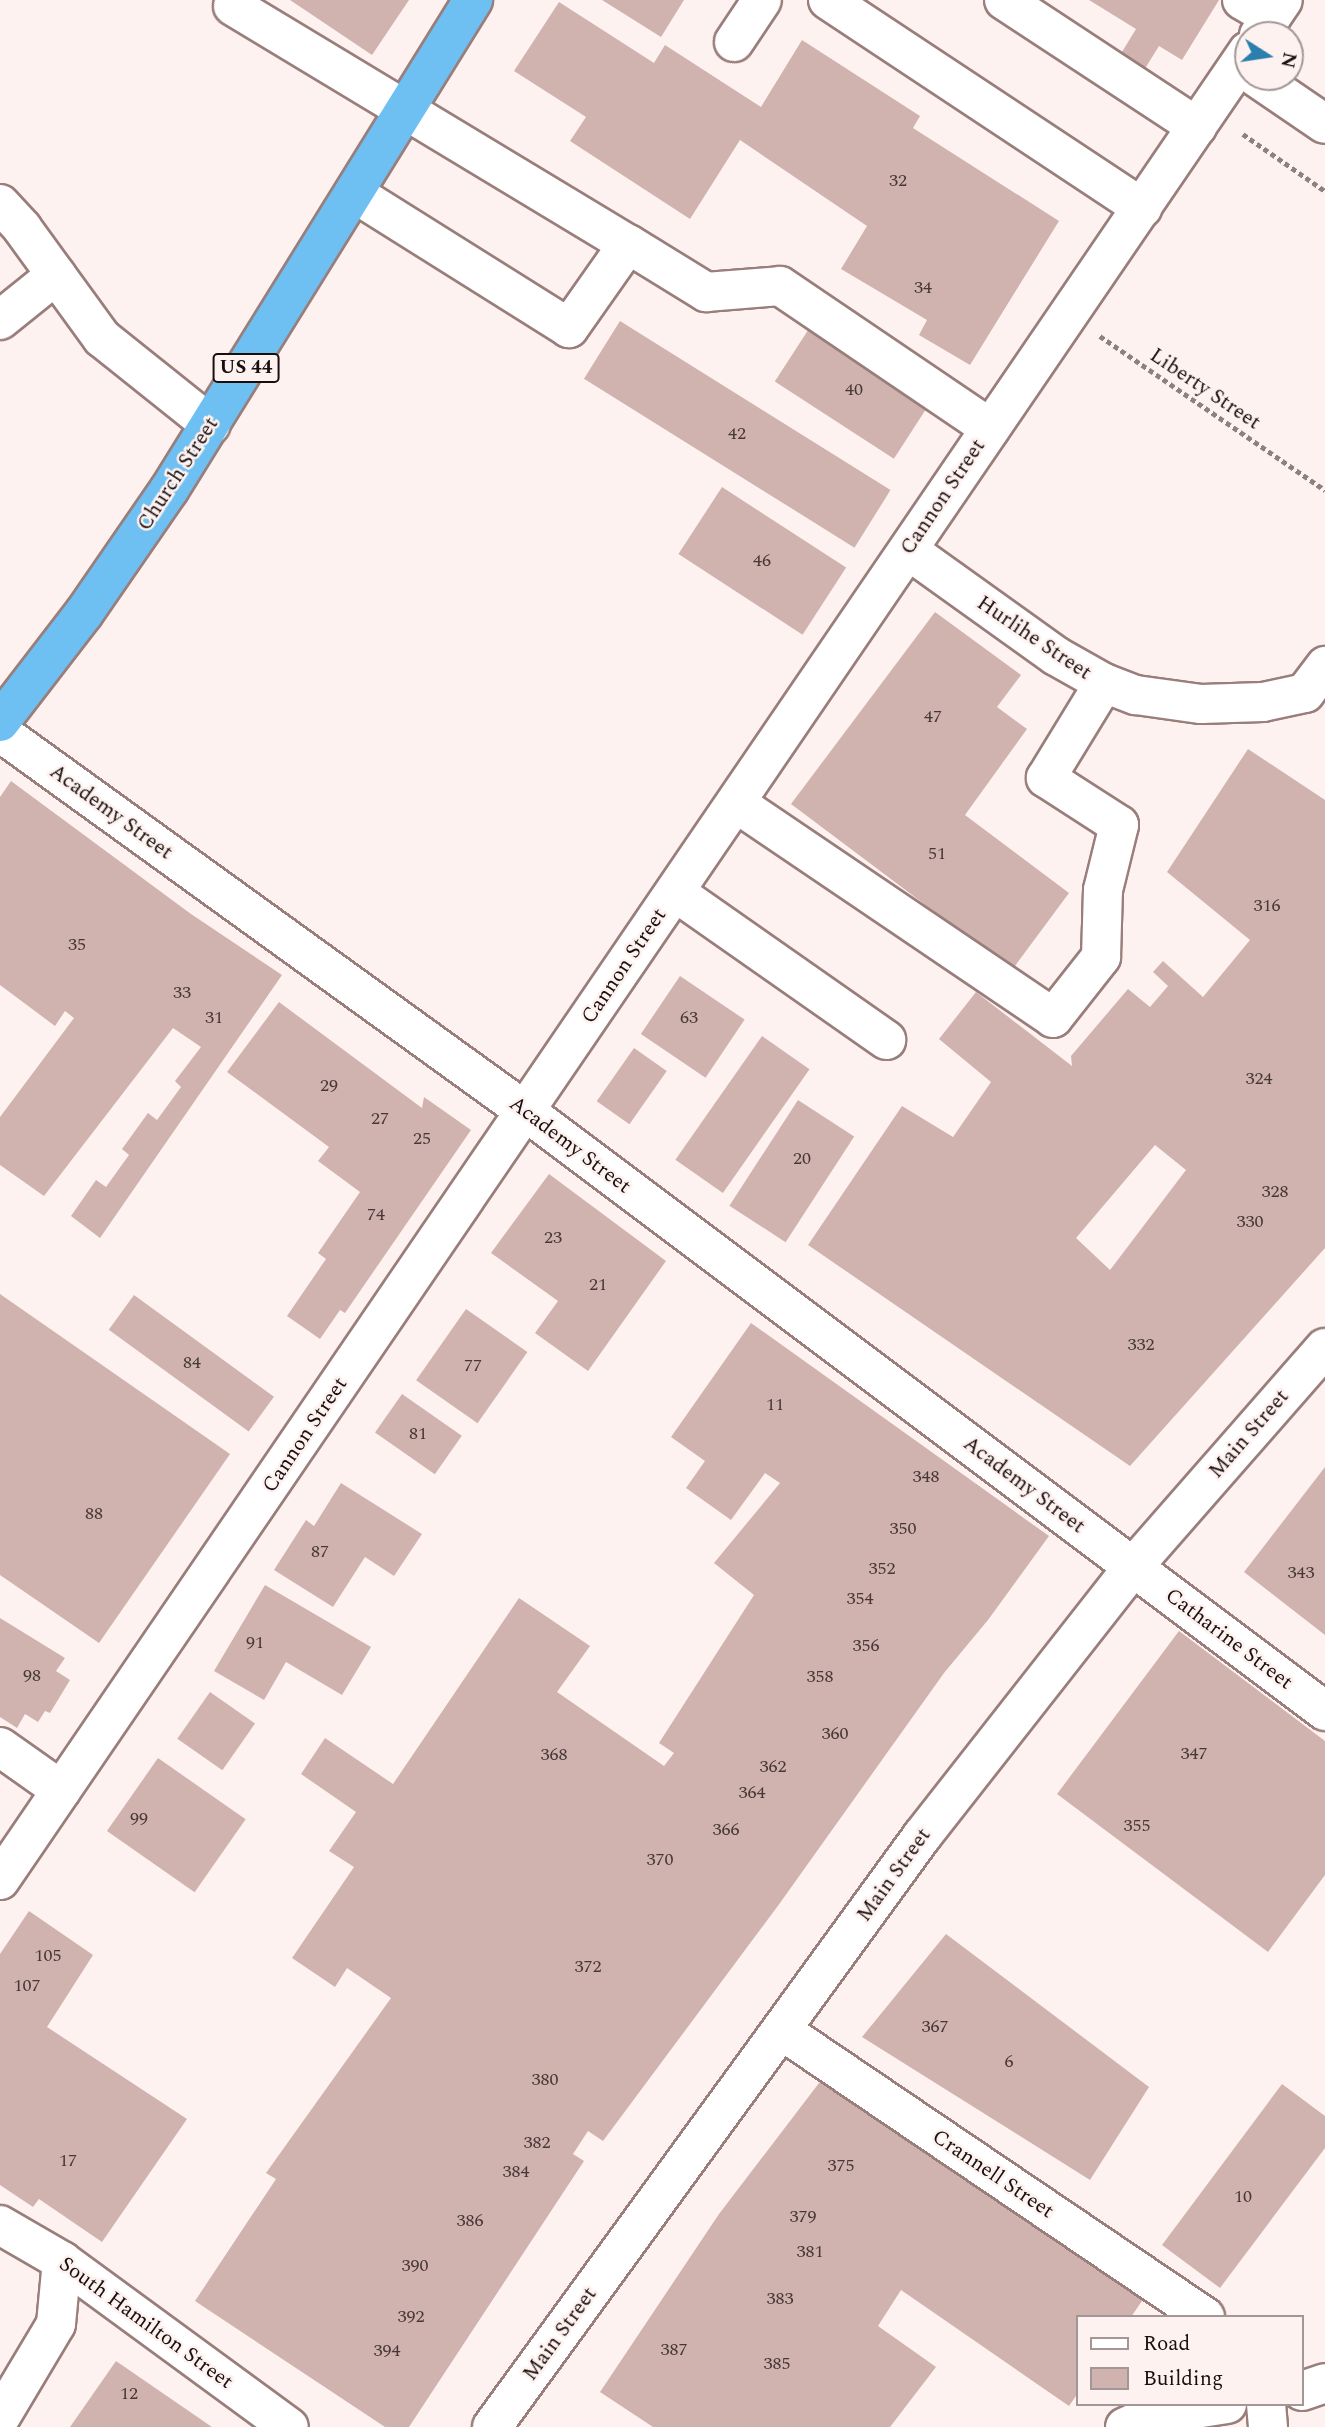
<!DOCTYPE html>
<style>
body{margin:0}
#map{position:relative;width:1325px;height:2427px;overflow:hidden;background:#fef2f0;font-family:Spectral,serif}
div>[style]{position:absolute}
.building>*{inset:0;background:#d0b3af;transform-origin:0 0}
.path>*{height:4.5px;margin-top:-2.25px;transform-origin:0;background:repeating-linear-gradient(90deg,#8c817f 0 5px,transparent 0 8.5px)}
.roads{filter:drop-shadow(2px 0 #997e7b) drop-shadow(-2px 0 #997e7b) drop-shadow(0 2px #997e7b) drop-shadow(0 -2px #997e7b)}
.minor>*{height:38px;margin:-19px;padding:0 19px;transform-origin:19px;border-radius:19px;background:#fff}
.highway>*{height:38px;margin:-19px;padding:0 19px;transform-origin:19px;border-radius:19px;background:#6ebff2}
span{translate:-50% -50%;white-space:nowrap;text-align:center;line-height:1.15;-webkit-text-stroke:5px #fef2f0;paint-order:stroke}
.number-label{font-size:18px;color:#473836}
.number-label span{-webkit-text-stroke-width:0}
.shield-label span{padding:2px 5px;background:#fef2f0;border:2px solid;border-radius:5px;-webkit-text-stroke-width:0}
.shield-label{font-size:19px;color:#190f0e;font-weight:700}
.street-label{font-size:21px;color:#190f0e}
.legend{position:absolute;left:1076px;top:2315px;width:228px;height:91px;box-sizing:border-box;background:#fef2f0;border:2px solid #a29796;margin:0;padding:9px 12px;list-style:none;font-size:21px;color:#190f0e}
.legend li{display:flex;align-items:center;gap:14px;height:35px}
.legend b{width:35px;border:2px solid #a29796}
.north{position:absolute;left:1234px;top:21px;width:70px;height:70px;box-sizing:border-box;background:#fef2f0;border:2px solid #a29796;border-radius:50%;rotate:102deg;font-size:19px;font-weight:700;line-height:28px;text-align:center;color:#190f0e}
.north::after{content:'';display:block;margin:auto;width:24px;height:32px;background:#2a7fae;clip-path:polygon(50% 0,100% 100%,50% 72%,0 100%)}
</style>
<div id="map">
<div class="building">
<i style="clip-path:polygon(290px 0,409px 0,372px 55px)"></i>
<i style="clip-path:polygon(602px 0,684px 0,661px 37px)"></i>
<i style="clip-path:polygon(1089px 0,1219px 0,1182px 60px,1159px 46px,1141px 75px,1117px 60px,1136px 29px)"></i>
<i style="clip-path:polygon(559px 2px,654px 63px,665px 45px,761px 107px,802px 40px,920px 116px,913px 128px,1059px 221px,970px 365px,919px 335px,927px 320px,841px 269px,867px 226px,740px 140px,690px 219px,570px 141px,586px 117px,514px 71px)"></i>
<i style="left:620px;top:321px;width:319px;height:68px;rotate:32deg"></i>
<i style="left:814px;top:321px;width:142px;height:72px;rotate:33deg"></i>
<i style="left:722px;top:487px;width:148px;height:80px;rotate:33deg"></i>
<i style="clip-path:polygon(935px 612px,1021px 675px,997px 707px,1027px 729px,965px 815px,1069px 893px,1012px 970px,791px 804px)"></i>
<i style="clip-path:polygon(evenodd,1248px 749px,1325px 800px,1325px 1248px,1130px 1466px,808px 1245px,902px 1106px,953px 1137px,991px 1082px,939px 1039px,976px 992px,1072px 1066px,1071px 1056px,1128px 989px,1150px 1007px,1168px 986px,1153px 972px,1163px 961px,1203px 997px,1250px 940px,1167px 872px,1248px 749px,1155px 1145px,1186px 1170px,1110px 1270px,1076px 1238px,1155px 1145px)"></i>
<i style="clip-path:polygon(11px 781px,191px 914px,282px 975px,100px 1238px,71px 1216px,96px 1180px,106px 1187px,129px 1155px,122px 1149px,148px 1113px,157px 1120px,181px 1087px,175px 1081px,201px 1047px,173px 1028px,44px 1196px,0 1165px,0 1117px,74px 1018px,65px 1011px,55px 1026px,0 985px,0 797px)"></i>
<i style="left:680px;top:976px;width:78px;height:70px;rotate:34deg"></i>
<i style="clip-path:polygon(279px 1002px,422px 1108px,424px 1097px,471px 1130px,345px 1313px,340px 1310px,320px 1339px,287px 1316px,326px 1259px,318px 1253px,360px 1192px,318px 1161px,329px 1147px,227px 1072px)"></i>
<i style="left:762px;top:1036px;width:58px;height:151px;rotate:35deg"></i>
<i style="left:634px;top:1048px;width:40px;height:65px;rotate:35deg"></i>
<i style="left:798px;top:1100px;width:67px;height:126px;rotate:33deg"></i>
<i style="clip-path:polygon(549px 1174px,666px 1261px,588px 1371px,535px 1333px,558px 1301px,491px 1253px)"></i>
<i style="clip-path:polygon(0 1294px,230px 1454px,99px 1643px,0 1575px)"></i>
<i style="left:134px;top:1295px;width:173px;height:43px;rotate:36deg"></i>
<i style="left:466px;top:1309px;width:75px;height:87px;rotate:35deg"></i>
<i style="clip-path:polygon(751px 1323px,1049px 1536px,988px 1620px,944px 1673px,780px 1903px,603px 2141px,588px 2131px,573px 2154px,584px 2161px,409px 2427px,385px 2427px,195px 2301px,276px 2179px,266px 2173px,391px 1998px,347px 1968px,335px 1987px,292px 1958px,354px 1867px,329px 1851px,356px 1812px,301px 1774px,325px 1738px,393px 1784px,519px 1598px,590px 1646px,557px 1692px,664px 1766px,674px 1753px,659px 1743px,754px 1595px,714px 1563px,780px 1483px,765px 1473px,731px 1520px,686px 1488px,705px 1461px,671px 1437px)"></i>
<i style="left:402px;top:1394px;width:73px;height:47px;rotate:35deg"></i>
<i style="clip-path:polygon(1325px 1467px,1325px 1635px,1244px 1572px)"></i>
<i style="clip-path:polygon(341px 1483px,422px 1534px,394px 1576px,365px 1557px,333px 1607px,274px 1570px,306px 1520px,314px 1526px)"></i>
<i style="clip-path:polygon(265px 1585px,371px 1647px,342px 1695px,286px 1662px,264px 1700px,214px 1671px)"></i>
<i style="clip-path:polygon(0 1618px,65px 1658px,56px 1671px,70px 1680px,50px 1713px,45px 1711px,38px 1722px,25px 1714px,17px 1728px,0 1717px)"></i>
<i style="clip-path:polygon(1179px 1631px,1325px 1741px,1325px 1875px,1268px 1952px,1057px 1794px)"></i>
<i style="left:210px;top:1692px;width:55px;height:57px;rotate:35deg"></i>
<i style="left:158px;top:1758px;width:107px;height:89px;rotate:35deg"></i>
<i style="clip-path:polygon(29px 1911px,93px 1955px,47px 2027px,187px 2119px,102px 2242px,39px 2199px,33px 2207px,0 2185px,0 1954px)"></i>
<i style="clip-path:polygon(946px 1934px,1149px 2087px,1090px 2180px,862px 2037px)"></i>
<i style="clip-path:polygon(832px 2066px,1155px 2282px,1131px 2317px,1078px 2317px,1078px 2393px,1069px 2406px,901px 2290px,878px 2326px,936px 2367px,890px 2427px,653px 2427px,600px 2392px,719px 2214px)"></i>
<i style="clip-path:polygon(1282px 2084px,1325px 2116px,1325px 2148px,1220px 2288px,1162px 2245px)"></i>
<i style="clip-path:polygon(116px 2361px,212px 2427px,70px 2427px)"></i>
</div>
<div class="path">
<i style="left:1243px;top:134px;width:100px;rotate:34.8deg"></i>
<i style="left:1100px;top:336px;width:273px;rotate:34.4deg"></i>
</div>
<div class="roads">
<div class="minor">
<i style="left:828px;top:0;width:377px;rotate:33.5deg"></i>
<i style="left:1004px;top:0;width:231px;rotate:33.3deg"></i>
<i style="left:1242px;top:0;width:34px;rotate:30deg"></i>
<i style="left:233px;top:6px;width:461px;rotate:31.1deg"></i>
<i style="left:628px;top:244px;width:103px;rotate:125.1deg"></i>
<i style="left:569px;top:328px;width:254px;rotate:-147.9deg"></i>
<i style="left:1259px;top:35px;width:42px;rotate:-55.6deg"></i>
<i style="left:734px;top:42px;width:50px;rotate:-56.3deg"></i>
<i style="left:1256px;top:77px;width:83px;rotate:34.3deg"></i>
<i style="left:0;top:204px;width:33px;rotate:47deg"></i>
<i style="left:22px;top:228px;width:136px;rotate:54deg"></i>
<i style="left:102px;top:338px;width:139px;rotate:38.6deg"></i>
<i style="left:628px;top:244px;width:92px;rotate:31.6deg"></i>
<i style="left:706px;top:292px;width:74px;rotate:-4.6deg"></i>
<i style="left:780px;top:286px;width:254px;rotate:34.1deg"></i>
<i style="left:0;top:320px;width:72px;rotate:-38.8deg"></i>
<i style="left:908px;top:550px;width:182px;rotate:35.6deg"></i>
<i style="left:1056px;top:656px;width:55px;rotate:29.4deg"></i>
<i style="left:1104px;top:683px;width:34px;rotate:21deg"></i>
<i style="left:1136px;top:695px;width:66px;rotate:7.9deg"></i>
<i style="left:1201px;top:704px;width:62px;rotate:-1.8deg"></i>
<i style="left:1263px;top:702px;width:43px;rotate:-12.1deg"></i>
<i style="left:1305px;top:693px;width:34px;rotate:-53deg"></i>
<i style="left:0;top:732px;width:648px;rotate:35.83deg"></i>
<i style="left:525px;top:1111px;width:1000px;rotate:36.87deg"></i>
<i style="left:736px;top:803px;width:383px;rotate:34.1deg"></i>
<i style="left:1053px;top:1018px;width:78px;rotate:-51.8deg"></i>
<i style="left:1101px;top:957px;width:67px;rotate:-88.3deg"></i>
<i style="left:1103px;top:890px;width:67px;rotate:-76.2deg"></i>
<i style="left:1119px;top:825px;width:87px;rotate:-147.2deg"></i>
<i style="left:1046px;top:778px;width:111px;rotate:-58.6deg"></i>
<i style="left:675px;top:892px;width:258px;rotate:35deg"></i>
<i style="left:0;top:1747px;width:75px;rotate:35.2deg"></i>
<i style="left:0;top:1880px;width:2214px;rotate:-55.69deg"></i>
<i style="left:781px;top:2030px;width:512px;rotate:34.09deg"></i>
<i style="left:0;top:2225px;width:72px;rotate:30.1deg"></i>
<i style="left:62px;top:2261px;width:281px;rotate:36.2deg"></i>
<i style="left:1302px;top:2391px;width:24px;rotate:-19deg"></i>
<i style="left:1266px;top:2404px;width:23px;rotate:85deg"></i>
<i style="left:0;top:2418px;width:109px;rotate:-59.2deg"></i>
<i style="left:56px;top:2324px;width:63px;rotate:-84.6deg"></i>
<i style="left:492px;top:2427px;width:731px;rotate:-53.96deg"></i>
<i style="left:922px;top:1836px;width:342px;rotate:-51.9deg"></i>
<i style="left:1133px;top:1567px;width:291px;rotate:-48.8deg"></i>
<i style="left:1125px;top:2427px;width:27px;rotate:-24deg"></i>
<i style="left:1150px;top:2416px;width:78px;rotate:-8.9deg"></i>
</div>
<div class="highway">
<i style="left:0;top:722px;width:138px;rotate:-52.4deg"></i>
<i style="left:84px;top:613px;width:150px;rotate:-55.4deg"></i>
<i style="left:169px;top:490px;width:577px;rotate:-58.18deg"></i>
</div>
</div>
<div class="number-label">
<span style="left:898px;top:181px">32</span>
<span style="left:923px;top:288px">34</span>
<span style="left:854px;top:390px">40</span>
<span style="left:737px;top:434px">42</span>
<span style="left:762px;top:561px">46</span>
<span style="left:933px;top:717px">47</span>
<span style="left:937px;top:854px">51</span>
<span style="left:1267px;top:906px">316</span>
<span style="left:77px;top:945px">35</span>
<span style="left:182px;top:993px">33</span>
<span style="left:214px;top:1018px">31</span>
<span style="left:689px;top:1018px">63</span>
<span style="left:1259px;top:1079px">324</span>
<span style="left:329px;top:1086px">29</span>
<span style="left:380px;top:1119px">27</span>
<span style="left:422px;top:1139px">25</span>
<span style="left:802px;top:1159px">20</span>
<span style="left:1275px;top:1192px">328</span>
<span style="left:376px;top:1215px">74</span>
<span style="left:1250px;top:1222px">330</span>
<span style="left:553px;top:1238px">23</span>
<span style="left:598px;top:1285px">21</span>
<span style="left:1141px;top:1345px">332</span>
<span style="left:192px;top:1363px">84</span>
<span style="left:473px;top:1366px">77</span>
<span style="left:775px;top:1405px">11</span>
<span style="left:418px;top:1434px">81</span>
<span style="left:926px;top:1477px">348</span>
<span style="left:94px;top:1514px">88</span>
<span style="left:903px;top:1529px">350</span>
<span style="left:320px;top:1552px">87</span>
<span style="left:882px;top:1569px">352</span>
<span style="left:1301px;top:1573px">343</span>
<span style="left:860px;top:1599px">354</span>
<span style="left:255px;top:1643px">91</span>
<span style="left:866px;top:1646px">356</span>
<span style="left:32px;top:1676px">98</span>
<span style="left:820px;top:1677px">358</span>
<span style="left:835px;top:1734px">360</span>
<span style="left:1194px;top:1754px">347</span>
<span style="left:554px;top:1755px">368</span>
<span style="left:773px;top:1767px">362</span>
<span style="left:752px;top:1793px">364</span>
<span style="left:139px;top:1819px">99</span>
<span style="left:1137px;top:1826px">355</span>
<span style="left:726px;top:1830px">366</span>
<span style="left:660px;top:1860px">370</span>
<span style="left:48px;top:1956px">105</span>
<span style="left:588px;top:1967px">372</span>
<span style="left:27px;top:1986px">107</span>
<span style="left:935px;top:2027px">367</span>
<span style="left:1009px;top:2062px">6</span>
<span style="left:545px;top:2080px">380</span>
<span style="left:537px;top:2143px">382</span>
<span style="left:68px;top:2161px">17</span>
<span style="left:841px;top:2166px">375</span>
<span style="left:516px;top:2172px">384</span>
<span style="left:1243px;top:2197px">10</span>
<span style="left:803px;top:2217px">379</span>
<span style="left:470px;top:2221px">386</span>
<span style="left:810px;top:2252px">381</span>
<span style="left:415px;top:2266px">390</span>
<span style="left:780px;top:2299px">383</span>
<span style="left:411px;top:2317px">392</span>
<span style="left:674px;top:2350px">387</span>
<span style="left:387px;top:2351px">394</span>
<span style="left:777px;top:2364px">385</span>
<span style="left:129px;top:2394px">12</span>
</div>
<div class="shield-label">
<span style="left:246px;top:368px">US 44</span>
</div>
<div class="street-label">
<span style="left:1205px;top:389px;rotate:34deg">Liberty Street</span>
<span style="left:178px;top:474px;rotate:-57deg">Church Street</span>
<span style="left:943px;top:497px;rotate:-56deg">Cannon Street</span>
<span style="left:1034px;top:638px;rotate:34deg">Hurlihe Street</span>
<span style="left:111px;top:812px;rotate:36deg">Academy Street</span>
<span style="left:624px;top:966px;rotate:-56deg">Cannon Street</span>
<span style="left:570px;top:1145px;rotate:37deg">Academy Street</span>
<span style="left:1249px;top:1434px;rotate:-49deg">Main Street</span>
<span style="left:305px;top:1435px;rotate:-56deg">Cannon Street</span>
<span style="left:1024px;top:1485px;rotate:37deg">Academy Street</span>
<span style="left:1229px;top:1639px;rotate:37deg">Catharine Street</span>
<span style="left:894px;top:1875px;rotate:-54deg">Main Street</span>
<span style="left:993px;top:2174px;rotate:34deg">Crannell Street</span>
<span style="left:146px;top:2323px;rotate:36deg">South Hamilton Street</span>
<span style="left:560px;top:2334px;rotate:-54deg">Main Street</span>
</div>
<ul class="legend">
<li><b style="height:9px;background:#fff"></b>Road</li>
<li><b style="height:19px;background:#d0b3af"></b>Building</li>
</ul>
<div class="north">N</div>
</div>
